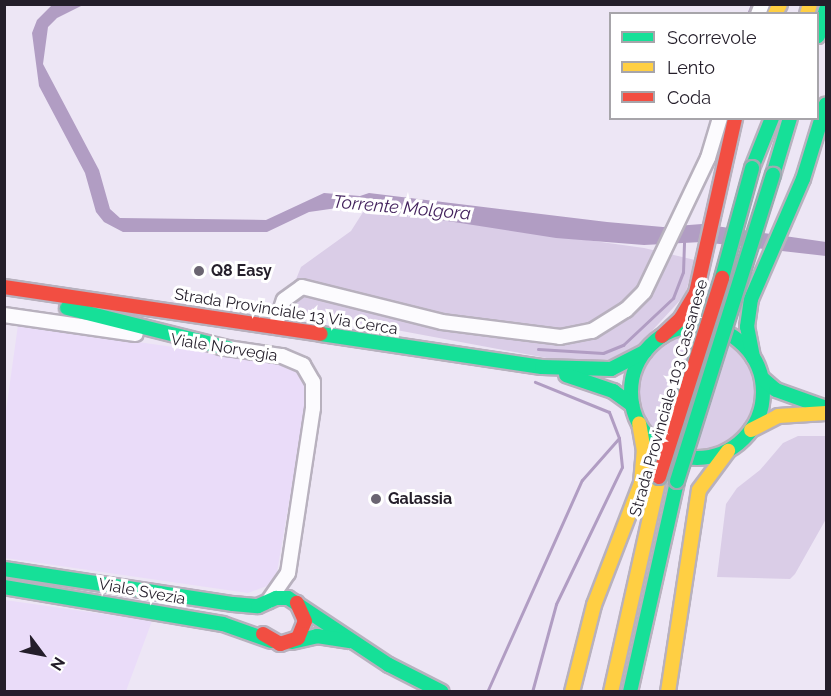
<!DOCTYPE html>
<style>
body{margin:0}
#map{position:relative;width:831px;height:696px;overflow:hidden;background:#ede6f5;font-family:Raleway,sans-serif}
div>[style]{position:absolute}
.built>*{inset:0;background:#eadcf9}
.green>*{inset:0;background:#dacde7}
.round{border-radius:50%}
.water>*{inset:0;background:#b19dc3}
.stream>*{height:3px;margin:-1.5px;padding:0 1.5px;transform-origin:1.5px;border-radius:1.5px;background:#b19dc3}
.roads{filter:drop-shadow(2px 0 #b8b1be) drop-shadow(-2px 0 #b8b1be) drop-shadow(0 2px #b8b1be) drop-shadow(0 -2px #b8b1be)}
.street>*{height:14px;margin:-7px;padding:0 7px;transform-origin:7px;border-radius:7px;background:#fcfbfe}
.fast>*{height:14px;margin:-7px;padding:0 7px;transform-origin:7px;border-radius:7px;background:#16e098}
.fast>.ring{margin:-7px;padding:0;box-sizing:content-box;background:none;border:14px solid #16e098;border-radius:50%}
.slow>*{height:14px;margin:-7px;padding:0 7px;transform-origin:7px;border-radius:7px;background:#ffcf43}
.jam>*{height:14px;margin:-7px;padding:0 7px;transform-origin:7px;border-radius:7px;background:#f24e42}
.bridges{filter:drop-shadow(2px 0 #9eabb1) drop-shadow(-2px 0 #9eabb1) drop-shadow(0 2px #9eabb1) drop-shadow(0 -2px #9eabb1)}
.fast-bridge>*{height:14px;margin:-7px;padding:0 7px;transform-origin:7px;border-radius:7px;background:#16e098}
.jam-bridge>*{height:14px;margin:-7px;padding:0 7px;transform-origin:7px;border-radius:7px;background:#f24e42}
.dots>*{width:16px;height:16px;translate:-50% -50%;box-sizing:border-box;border:3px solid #fff;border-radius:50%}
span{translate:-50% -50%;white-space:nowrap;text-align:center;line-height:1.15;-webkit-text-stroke:6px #fff;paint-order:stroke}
.poi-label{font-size:16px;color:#241e2a;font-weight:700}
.left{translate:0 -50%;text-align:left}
.street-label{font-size:16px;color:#241e2a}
.water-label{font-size:18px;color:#43225d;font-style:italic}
.frame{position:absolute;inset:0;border:6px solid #241e2a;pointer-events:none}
.legend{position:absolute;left:609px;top:12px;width:210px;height:108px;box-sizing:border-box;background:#fff;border:2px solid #a7a5aa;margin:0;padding:8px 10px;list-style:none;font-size:18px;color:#241e2a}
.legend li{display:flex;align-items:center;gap:12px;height:30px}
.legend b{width:30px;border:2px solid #a7a5aa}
.north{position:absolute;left:12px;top:624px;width:60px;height:60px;-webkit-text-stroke:4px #fff;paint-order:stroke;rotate:122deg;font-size:16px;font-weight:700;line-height:24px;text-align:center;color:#241e2a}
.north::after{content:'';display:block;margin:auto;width:21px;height:27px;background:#241e2a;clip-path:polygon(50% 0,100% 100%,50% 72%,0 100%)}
</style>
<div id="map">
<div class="built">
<i style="clip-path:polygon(18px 325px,301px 365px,309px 386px,277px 572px,267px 586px,248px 593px,5px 558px,4px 425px)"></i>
<i style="clip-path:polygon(5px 600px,152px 621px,126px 691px,5px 691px)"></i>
</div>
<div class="green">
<i style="clip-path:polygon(365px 209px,644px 248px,695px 260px,685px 295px,637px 347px,615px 359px,557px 360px,284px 309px,301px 267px,351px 231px)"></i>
<i class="round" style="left:638px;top:332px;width:118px;height:118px"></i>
<i style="clip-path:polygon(798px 436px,826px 436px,826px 519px,795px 574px,790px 579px,717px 577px,726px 504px,737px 488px,760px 470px,783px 443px)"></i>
</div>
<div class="water">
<i style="clip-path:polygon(52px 5px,83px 5px,57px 18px,48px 27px,43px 64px,99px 170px,110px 209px,120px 218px,266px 220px,324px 193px,360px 196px,369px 193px,607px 222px,663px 227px,702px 224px,826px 242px,826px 256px,702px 242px,644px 245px,556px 238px,351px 206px,309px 212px,267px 232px,123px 232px,104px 222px,96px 212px,85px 173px,39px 86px,32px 33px,37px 20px)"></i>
</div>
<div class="stream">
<i style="left:748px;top:14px;width:11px;rotate:-68deg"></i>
<i style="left:538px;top:349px;width:65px;rotate:3.5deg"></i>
<i style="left:603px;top:353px;width:22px;rotate:-22deg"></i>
<i style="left:623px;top:345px;width:69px;rotate:-43.2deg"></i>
<i style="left:673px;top:298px;width:28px;rotate:-69deg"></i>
<i style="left:683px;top:272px;width:30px;rotate:-88deg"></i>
<i style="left:487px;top:692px;width:232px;rotate:-65.9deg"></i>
<i style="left:582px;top:480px;width:56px;rotate:-48.6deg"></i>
<i style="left:619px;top:438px;width:28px;rotate:-111deg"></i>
<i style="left:609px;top:412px;width:80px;rotate:-157.9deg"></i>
<i style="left:532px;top:692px;width:91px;rotate:-74.7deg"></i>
<i style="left:556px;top:604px;width:152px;rotate:-64.3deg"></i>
<i style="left:622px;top:467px;width:28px;rotate:-96deg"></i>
</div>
<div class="roads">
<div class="street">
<i style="left:758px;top:14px;width:11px;rotate:-68deg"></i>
<i style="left:4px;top:315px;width:133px;rotate:8.2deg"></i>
<i style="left:275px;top:327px;width:28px;rotate:-72deg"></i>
<i style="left:284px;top:300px;width:22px;rotate:-36deg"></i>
<i style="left:302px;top:287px;width:144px;rotate:14deg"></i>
<i style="left:442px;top:322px;width:119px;rotate:7.2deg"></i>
<i style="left:560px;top:337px;width:33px;rotate:-11deg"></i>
<i style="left:592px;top:331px;width:40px;rotate:-32deg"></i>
<i style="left:626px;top:310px;width:25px;rotate:-45deg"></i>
<i style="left:644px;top:292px;width:148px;rotate:-64.5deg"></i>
<i style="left:708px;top:158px;width:42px;rotate:-73.3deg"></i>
<i style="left:220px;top:347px;width:63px;rotate:8.3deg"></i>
<i style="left:282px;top:356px;width:23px;rotate:23deg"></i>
<i style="left:303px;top:365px;width:20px;rotate:60deg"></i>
<i style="left:313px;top:382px;width:26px;rotate:90deg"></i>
<i style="left:313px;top:408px;width:167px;rotate:98.6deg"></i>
<i style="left:288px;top:573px;width:35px;rotate:125deg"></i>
</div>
<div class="fast">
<i style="left:818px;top:36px;width:28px;rotate:-73deg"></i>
<i style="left:752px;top:168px;width:54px;rotate:-68.2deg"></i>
<i style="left:773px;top:175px;width:59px;rotate:-73.4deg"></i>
<i style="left:67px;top:308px;width:166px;rotate:14deg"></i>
<i class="ring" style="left:631px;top:326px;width:118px;height:118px"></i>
<i style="left:321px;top:334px;width:223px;rotate:8.5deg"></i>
<i style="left:542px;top:367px;width:69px;rotate:1.7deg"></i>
<i style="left:611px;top:369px;width:38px;rotate:-27deg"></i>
<i style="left:753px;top:357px;width:31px;rotate:-101deg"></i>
<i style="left:747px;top:327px;width:28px;rotate:-82deg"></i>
<i style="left:751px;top:299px;width:131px;rotate:-66.6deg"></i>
<i style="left:803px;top:179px;width:78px;rotate:-73deg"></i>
<i style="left:566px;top:375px;width:50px;rotate:18.8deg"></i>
<i style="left:613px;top:391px;width:24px;rotate:36deg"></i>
<i style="left:762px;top:378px;width:18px;rotate:41deg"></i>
<i style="left:776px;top:390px;width:53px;rotate:19.8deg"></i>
<i style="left:4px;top:569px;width:232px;rotate:8.7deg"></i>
<i style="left:233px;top:604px;width:25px;rotate:5deg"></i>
<i style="left:258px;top:606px;width:20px;rotate:-24deg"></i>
<i style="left:276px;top:598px;width:12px"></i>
<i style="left:288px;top:598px;width:121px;rotate:33.6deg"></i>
<i style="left:389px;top:665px;width:59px;rotate:27deg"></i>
<i style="left:4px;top:587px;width:222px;rotate:9.6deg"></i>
<i style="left:223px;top:624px;width:51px;rotate:19.5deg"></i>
<i style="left:292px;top:642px;width:26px;rotate:-13deg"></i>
<i style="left:317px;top:636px;width:33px;rotate:9deg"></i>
<i style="left:630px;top:692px;width:216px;rotate:-77.4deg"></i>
</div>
<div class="slow">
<i style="left:775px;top:14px;width:11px;rotate:-63deg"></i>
<i style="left:807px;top:14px;width:10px;rotate:-73deg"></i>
<i style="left:751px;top:430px;width:30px;rotate:-27deg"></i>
<i style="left:778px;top:416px;width:48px;rotate:-3.6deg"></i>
<i style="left:572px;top:692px;width:90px;rotate:-75.8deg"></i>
<i style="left:594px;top:605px;width:131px;rotate:-68.9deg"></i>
<i style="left:641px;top:483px;width:32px;rotate:-85deg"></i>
<i style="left:644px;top:451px;width:28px;rotate:-100deg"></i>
<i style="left:611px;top:692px;width:220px;rotate:-77.4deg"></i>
<i style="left:668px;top:692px;width:204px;rotate:-81.3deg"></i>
<i style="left:699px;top:490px;width:49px;rotate:-53.4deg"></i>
</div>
<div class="jam">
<i style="left:4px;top:287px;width:320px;rotate:8.4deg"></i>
<i style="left:662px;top:336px;width:26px;rotate:-43deg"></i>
<i style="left:681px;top:318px;width:29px;rotate:-59deg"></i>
<i style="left:696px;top:293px;width:179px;rotate:-77.4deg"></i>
<i style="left:263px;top:634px;width:20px;rotate:30deg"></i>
<i style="left:280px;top:644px;width:19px;rotate:-18deg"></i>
<i style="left:298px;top:638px;width:18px;rotate:-68deg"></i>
<i style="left:305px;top:621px;width:20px;rotate:-114deg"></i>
</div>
</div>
<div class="bridges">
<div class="fast-bridge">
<i style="left:722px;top:278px;width:114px;rotate:-74.7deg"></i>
<i style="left:677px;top:481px;width:321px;rotate:-72.6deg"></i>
</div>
<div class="jam-bridge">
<i style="left:659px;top:477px;width:209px;rotate:-72.4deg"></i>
</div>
</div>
<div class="dots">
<i style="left:199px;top:271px;background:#6a6471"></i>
<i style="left:376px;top:499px;background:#6a6471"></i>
</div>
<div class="poi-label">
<span class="left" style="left:211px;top:271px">Q8 Easy</span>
<span class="left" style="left:388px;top:499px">Galassia</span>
</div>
<div class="street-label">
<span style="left:286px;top:312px;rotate:9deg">Strada Provinciale 13 Via Cerca</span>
<span style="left:224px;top:348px;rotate:9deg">Viale Norvegia</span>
<span style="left:669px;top:398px;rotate:-74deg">Strada Provinciale 103 Cassanese</span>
<span style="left:142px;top:592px;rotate:10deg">Viale Svezia</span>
</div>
<div class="water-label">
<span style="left:402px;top:208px;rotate:5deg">Torrente Molgora</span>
</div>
<div class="frame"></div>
<ul class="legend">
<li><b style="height:8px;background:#16e098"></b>Scorrevole</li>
<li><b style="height:8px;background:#ffcf43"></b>Lento</li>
<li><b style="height:8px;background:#f24e42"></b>Coda</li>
</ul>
<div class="north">N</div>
</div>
